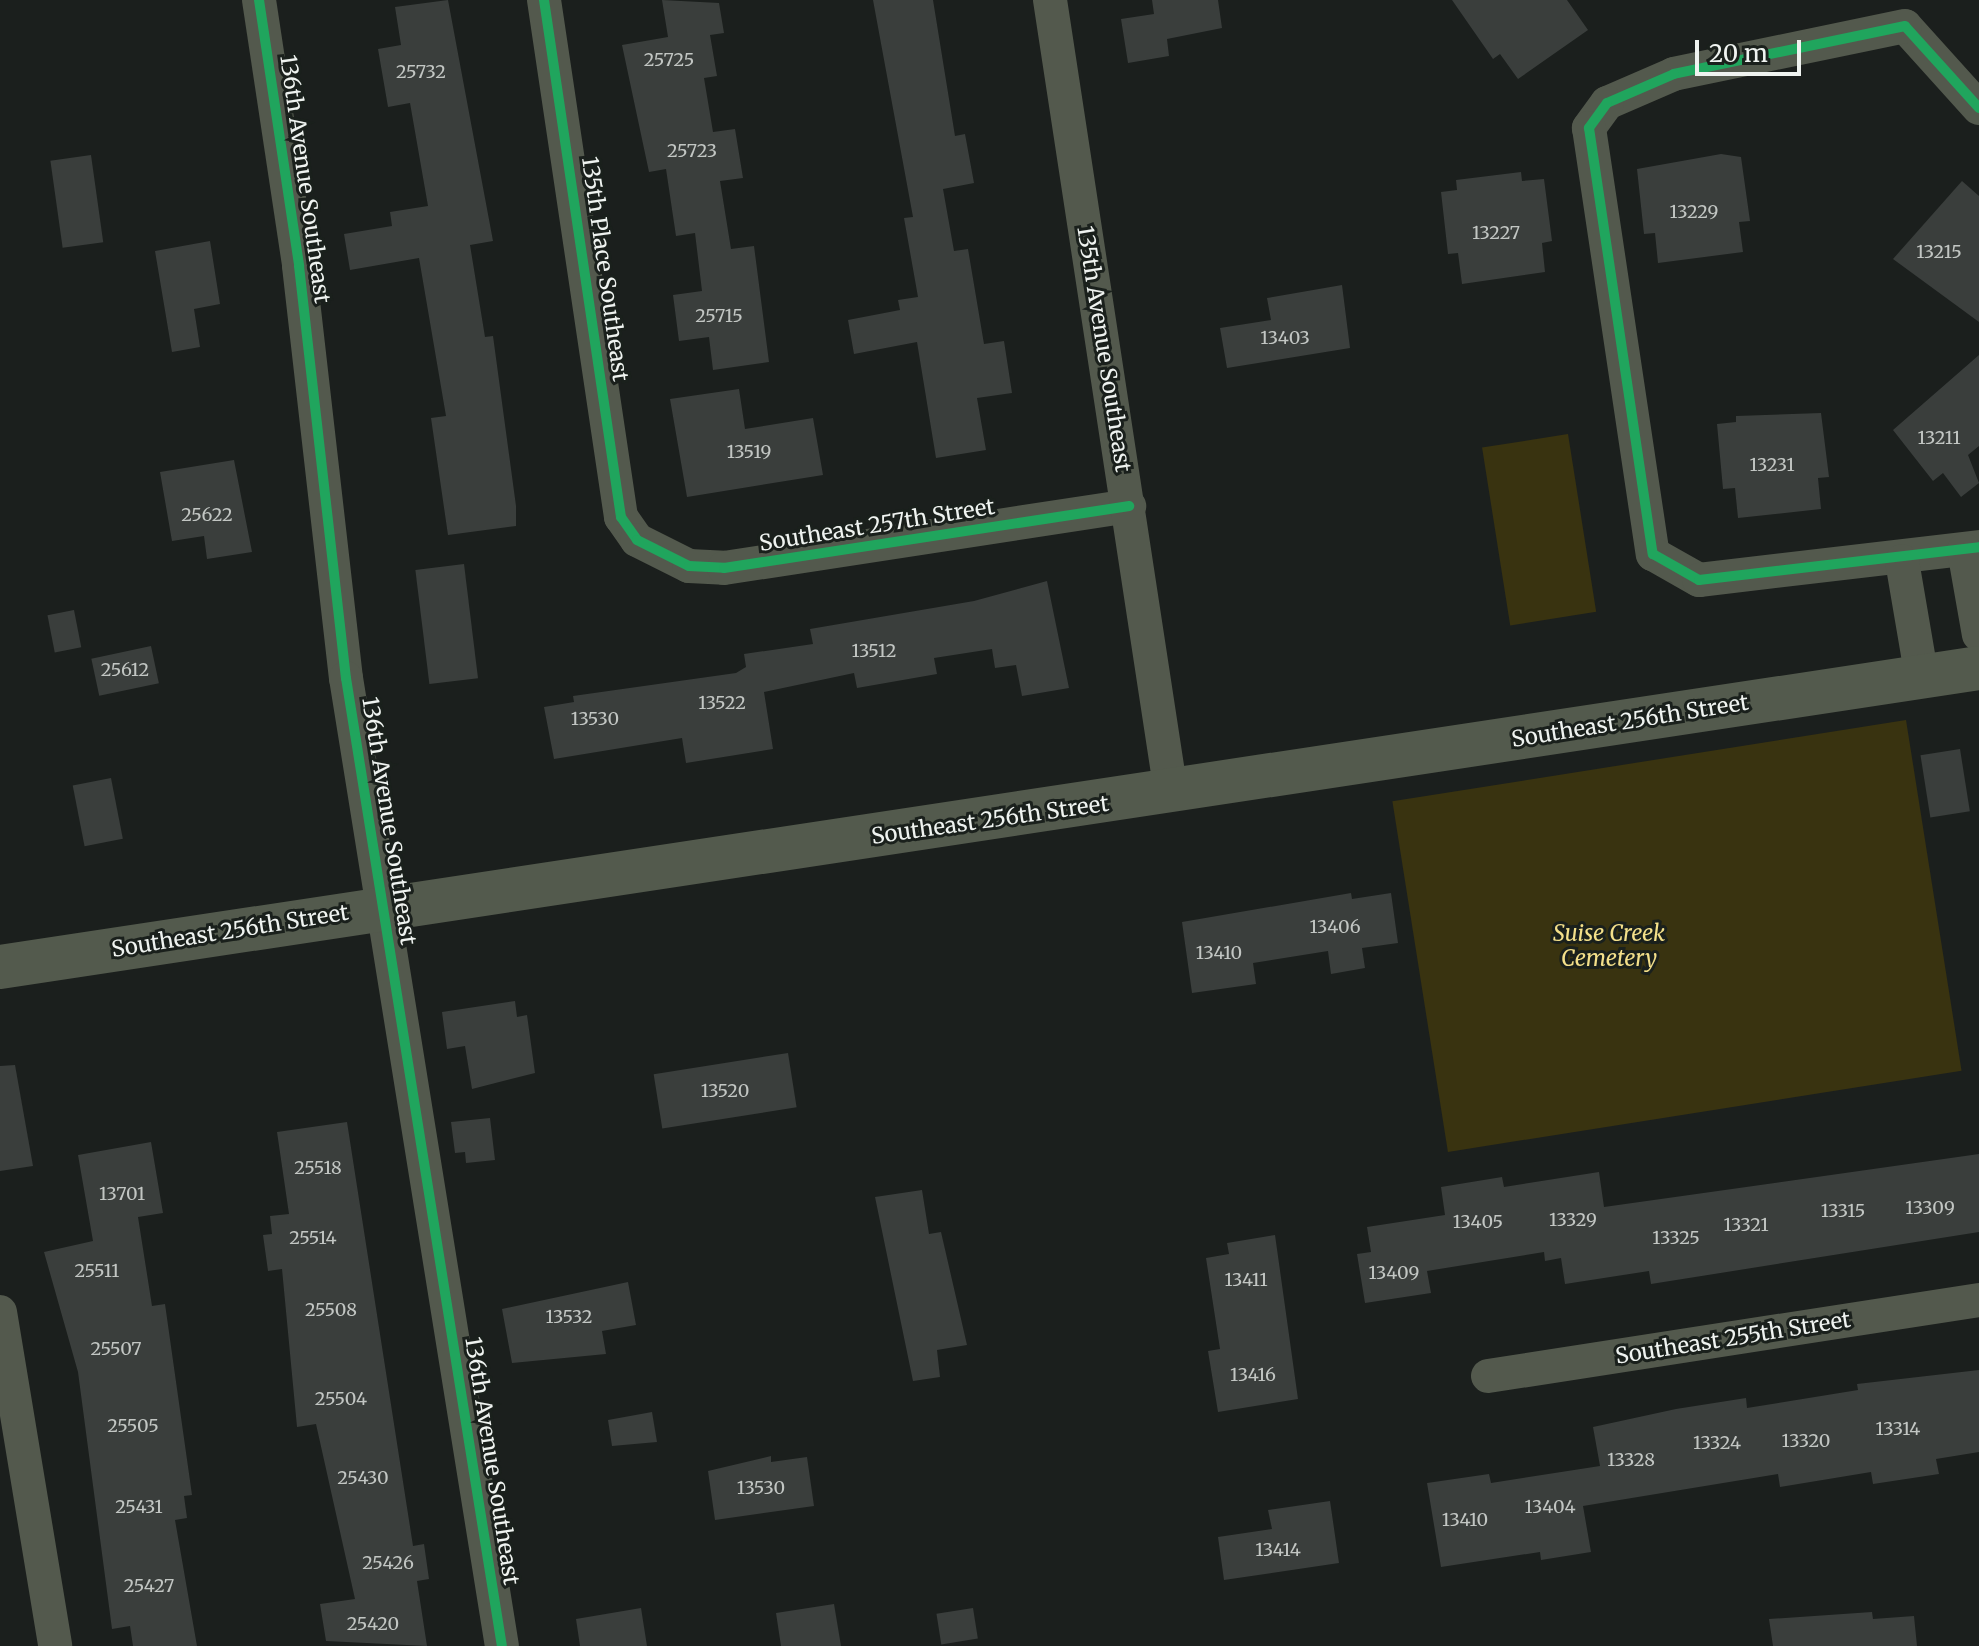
<!DOCTYPE html>
<style>
body{margin:0}
#map{position:relative;width:1979px;height:1646px;overflow:hidden;background:#1b1f1d;font-family:Merriweather,serif}
div>[style]{position:absolute}
.green>*{inset:0;background:#393310;transform-origin:0 0}
.building>*{inset:0;background:#3a3e3c;transform-origin:0 0}
.minor>*{height:34px;margin:-17px;padding:0 17px;transform-origin:17px;border-radius:17px;background:#53594d}
.major>*{height:44px;margin:-22px;padding:0 22px;transform-origin:22px;border-radius:22px;background:#535a4d}
.cycleway>*{height:10px;margin:-5px;padding:0 5px;transform-origin:5px;border-radius:5px;background:#20a55d}
span{translate:-50% -50%;white-space:nowrap;text-align:center;line-height:1.15;-webkit-text-stroke:6px #1a201c;paint-order:stroke}
.number-label{font-size:18px;color:#c2c6c3}
.number-label span{-webkit-text-stroke-width:0}
.street-label{font-size:22px;color:#eff3f0}
.park-label{font-size:22px;color:#f4e08a;font-style:italic}
.scale{position:absolute;left:1695px;top:40px;width:106px;height:36px;box-sizing:border-box;border:4px solid #eff3f0;border-top:0;padding-left:10px;font-size:24px;line-height:28px;white-space:nowrap;color:#eff3f0;-webkit-text-stroke:6px #1a201c;paint-order:stroke}
</style>
<div id="map">
<div class="green">
<i style="left:1568px;top:434px;width:180px;height:87px;rotate:81deg"></i>
<i style="left:1906px;top:720px;width:355px;height:520px;rotate:81deg"></i>
</div>
<div class="building">
<i style="clip-path:polygon(448px 0,493px 241px,470px 245px,485px 337px,493px 336px,516px 506px,516px 526px,448px 535px,431px 418px,446px 416px,419px 258px,350px 270px,344px 234px,392px 226px,390px 212px,428px 206px,410px 103px,388px 107px,378px 49px,401px 45px,395px 7px)"></i>
<i style="clip-path:polygon(662px 0,719px 3px,724px 33px,710px 35px,717px 76px,704px 78px,713px 132px,735px 129px,743px 178px,720px 181px,731px 249px,754px 246px,769px 362px,713px 370px,709px 337px,679px 341px,673px 295px,702px 291px,695px 233px,676px 236px,666px 169px,649px 172px,622px 45px,668px 37px)"></i>
<i style="clip-path:polygon(873px 0,933px 0,955px 136px,965px 134px,974px 183px,943px 189px,954px 251px,968px 249px,984px 344px,1004px 341px,1012px 393px,977px 398px,986px 450px,936px 458px,917px 342px,854px 354px,848px 320px,900px 310px,898px 300px,918px 297px,904px 218px,913px 217px)"></i>
<i style="clip-path:polygon(1152px 0,1218px 0,1222px 28px,1167px 39px,1169px 56px,1128px 63px,1121px 19px,1154px 14px)"></i>
<i style="clip-path:polygon(1452px 0,1567px 0,1588px 30px,1518px 79px,1500px 54px,1493px 59px)"></i>
<i style="clip-path:polygon(1721px 154px,1741px 157px,1750px 221px,1739px 222px,1743px 252px,1658px 263px,1655px 233px,1644px 234px,1637px 169px)"></i>
<i style="left:91px;top:155px;width:88px;height:41px;rotate:82deg"></i>
<i style="clip-path:polygon(1521px 172px,1522px 181px,1544px 179px,1552px 241px,1542px 243px,1545px 272px,1462px 284px,1458px 253px,1448px 254px,1441px 192px,1457px 190px,1456px 180px)"></i>
<i style="clip-path:polygon(1962px 181px,1979px 196px,1979px 322px,1893px 259px)"></i>
<i style="clip-path:polygon(210px 241px,220px 304px,194px 309px,200px 347px,172px 352px,155px 251px)"></i>
<i style="clip-path:polygon(1342px 285px,1350px 348px,1227px 368px,1220px 328px,1271px 320px,1267px 298px)"></i>
<i style="clip-path:polygon(1979px 355px,1979px 446px,1968px 455px,1979px 483px,1961px 497px,1943px 473px,1933px 481px,1893px 430px)"></i>
<i style="clip-path:polygon(739px 389px,745px 429px,813px 418px,823px 475px,687px 497px,670px 399px)"></i>
<i style="clip-path:polygon(1821px 413px,1829px 477px,1818px 478px,1821px 509px,1738px 518px,1735px 488px,1723px 489px,1717px 424px,1736px 422px,1736px 416px)"></i>
<i style="clip-path:polygon(234px 460px,252px 552px,207px 559px,204px 536px,172px 541px,160px 472px)"></i>
<i style="left:464px;top:564px;width:115px;height:49px;rotate:83deg"></i>
<i style="clip-path:polygon(1047px 581px,1069px 688px,1022px 696px,1016px 665px,995px 668px,992px 649px,934px 658px,937px 674px,857px 688px,854px 673px,764px 692px,773px 749px,686px 763px,682px 738px,554px 759px,544px 707px,574px 702px,573px 696px,736px 673px,746px 667px,744px 654px,813px 644px,810px 629px,974px 601px)"></i>
<i style="left:74px;top:610px;width:38px;height:27px;rotate:79deg"></i>
<i style="left:151px;top:646px;width:38px;height:61px;rotate:78deg"></i>
<i style="left:1960px;top:749px;width:63px;height:40px;rotate:81deg"></i>
<i style="left:111px;top:778px;width:62px;height:39px;rotate:79deg"></i>
<i style="clip-path:polygon(1351px 893px,1352px 899px,1391px 893px,1398px 943px,1362px 948px,1365px 968px,1331px 974px,1328px 951px,1253px 963px,1256px 984px,1192px 993px,1182px 922px)"></i>
<i style="clip-path:polygon(515px 1001px,517px 1017px,527px 1015px,535px 1073px,472px 1089px,465px 1046px,447px 1049px,442px 1012px)"></i>
<i style="left:788px;top:1053px;width:55px;height:136px;rotate:81deg"></i>
<i style="clip-path:polygon(15px 1065px,33px 1166px,0 1171px,0 1066px)"></i>
<i style="clip-path:polygon(490px 1118px,495px 1160px,466px 1163px,465px 1152px,455px 1153px,451px 1122px)"></i>
<i style="clip-path:polygon(347px 1122px,413px 1546px,424px 1544px,429px 1579px,417px 1581px,427px 1646px,326px 1641px,320px 1604px,355px 1599px,316px 1424px,297px 1427px,282px 1269px,268px 1271px,263px 1235px,272px 1234px,270px 1216px,289px 1214px,277px 1132px)"></i>
<i style="clip-path:polygon(151px 1142px,163px 1213px,138px 1217px,152px 1306px,165px 1304px,192px 1495px,184px 1496px,187px 1518px,175px 1520px,197px 1646px,133px 1646px,130px 1626px,112px 1629px,78px 1372px,44px 1252px,93px 1241px,78px 1155px)"></i>
<i style="clip-path:polygon(1979px 1154px,1979px 1232px,1651px 1284px,1649px 1271px,1565px 1284px,1561px 1258px,1545px 1261px,1544px 1252px,1427px 1271px,1431px 1293px,1365px 1303px,1357px 1254px,1371px 1252px,1367px 1227px,1445px 1215px,1441px 1187px,1502px 1177px,1504px 1187px,1599px 1172px,1604px 1207px)"></i>
<i style="clip-path:polygon(922px 1190px,929px 1234px,941px 1232px,967px 1345px,937px 1350px,940px 1377px,913px 1381px,875px 1197px)"></i>
<i style="clip-path:polygon(1275px 1235px,1298px 1399px,1218px 1412px,1208px 1351px,1220px 1349px,1206px 1258px,1229px 1254px,1227px 1243px)"></i>
<i style="clip-path:polygon(628px 1282px,636px 1325px,602px 1331px,606px 1354px,512px 1363px,502px 1309px)"></i>
<i style="clip-path:polygon(1979px 1370px,1979px 1452px,1936px 1459px,1939px 1474px,1873px 1484px,1871px 1472px,1780px 1487px,1778px 1474px,1583px 1506px,1591px 1552px,1541px 1560px,1540px 1552px,1441px 1567px,1427px 1483px,1489px 1474px,1491px 1483px,1600px 1466px,1593px 1427px,1676px 1409px,1746px 1398px,1747px 1408px,1858px 1390px,1857px 1384px)"></i>
<i style="clip-path:polygon(652px 1412px,657px 1442px,612px 1446px,608px 1420px)"></i>
<i style="clip-path:polygon(771px 1456px,771px 1462px,807px 1457px,814px 1506px,715px 1520px,708px 1471px)"></i>
<i style="clip-path:polygon(1330px 1501px,1339px 1563px,1224px 1580px,1218px 1537px,1272px 1529px,1268px 1510px)"></i>
<i style="clip-path:polygon(834px 1604px,841px 1646px,781px 1646px,776px 1613px)"></i>
<i style="clip-path:polygon(641px 1608px,647px 1646px,580px 1646px,576px 1619px)"></i>
<i style="left:973px;top:1608px;width:31px;height:37px;rotate:81deg"></i>
<i style="clip-path:polygon(1872px 1612px,1873px 1619px,1914px 1616px,1917px 1646px,1773px 1646px,1769px 1619px)"></i>
</div>
<div class="minor">
<i style="left:259px;top:0;width:269px;rotate:81.4deg"></i>
<i style="left:299px;top:266px;width:415px;rotate:83.5deg"></i>
<i style="left:346px;top:678px;width:980px;rotate:80.85deg"></i>
<i style="left:544px;top:0;width:523px;rotate:81.53deg"></i>
<i style="left:621px;top:517px;width:28px;rotate:55deg"></i>
<i style="left:637px;top:540px;width:58px;rotate:26.6deg"></i>
<i style="left:689px;top:566px;width:35px;rotate:3deg"></i>
<i style="left:724px;top:568px;width:410px;rotate:-8.7deg"></i>
<i style="left:1050px;top:0;width:802px;rotate:81.32deg"></i>
<i style="left:1979px;top:108px;width:110px;rotate:-132.1deg"></i>
<i style="left:1905px;top:26px;width:236px;rotate:168.3deg"></i>
<i style="left:1674px;top:74px;width:73px;rotate:156.6deg"></i>
<i style="left:1607px;top:103px;width:31px;rotate:126deg"></i>
<i style="left:1589px;top:128px;width:431px;rotate:81.5deg"></i>
<i style="left:1653px;top:554px;width:53px;rotate:29.5deg"></i>
<i style="left:1699px;top:580px;width:282px;rotate:-6.7deg"></i>
<i style="left:1964px;top:550px;width:86px;rotate:80deg"></i>
<i style="left:1902px;top:561px;width:119px;rotate:80.3deg"></i>
<i style="left:0;top:1312px;width:338px;rotate:80.6deg"></i>
<i style="left:1488px;top:1376px;width:497px;rotate:-8.8deg"></i>
</div>
<div class="major">
<i style="left:0;top:967px;width:2001px;rotate:-8.59deg"></i>
</div>
<div class="cycleway">
<i style="left:259px;top:0;width:269px;rotate:81.4deg"></i>
<i style="left:299px;top:266px;width:415px;rotate:83.5deg"></i>
<i style="left:346px;top:678px;width:980px;rotate:80.85deg"></i>
<i style="left:544px;top:0;width:523px;rotate:81.53deg"></i>
<i style="left:621px;top:517px;width:28px;rotate:55deg"></i>
<i style="left:637px;top:540px;width:58px;rotate:26.6deg"></i>
<i style="left:689px;top:566px;width:35px;rotate:3deg"></i>
<i style="left:724px;top:568px;width:410px;rotate:-8.7deg"></i>
<i style="left:1979px;top:108px;width:110px;rotate:-132.1deg"></i>
<i style="left:1905px;top:26px;width:236px;rotate:168.3deg"></i>
<i style="left:1674px;top:74px;width:73px;rotate:156.6deg"></i>
<i style="left:1607px;top:103px;width:31px;rotate:126deg"></i>
<i style="left:1589px;top:128px;width:431px;rotate:81.5deg"></i>
<i style="left:1653px;top:554px;width:53px;rotate:29.5deg"></i>
<i style="left:1699px;top:580px;width:282px;rotate:-6.7deg"></i>
</div>
<div class="number-label">
<span style="left:669px;top:60px">25725</span>
<span style="left:421px;top:72px">25732</span>
<span style="left:692px;top:151px">25723</span>
<span style="left:1694px;top:212px">13229</span>
<span style="left:1496px;top:233px">13227</span>
<span style="left:1939px;top:252px">13215</span>
<span style="left:719px;top:316px">25715</span>
<span style="left:1285px;top:338px">13403</span>
<span style="left:1939px;top:438px">13211</span>
<span style="left:749px;top:452px">13519</span>
<span style="left:1772px;top:465px">13231</span>
<span style="left:207px;top:515px">25622</span>
<span style="left:874px;top:651px">13512</span>
<span style="left:125px;top:670px">25612</span>
<span style="left:722px;top:703px">13522</span>
<span style="left:595px;top:719px">13530</span>
<span style="left:1335px;top:927px">13406</span>
<span style="left:1219px;top:953px">13410</span>
<span style="left:725px;top:1091px">13520</span>
<span style="left:318px;top:1168px">25518</span>
<span style="left:122px;top:1194px">13701</span>
<span style="left:1930px;top:1208px">13309</span>
<span style="left:1843px;top:1211px">13315</span>
<span style="left:1573px;top:1220px">13329</span>
<span style="left:1478px;top:1222px">13405</span>
<span style="left:1746px;top:1225px">13321</span>
<span style="left:313px;top:1238px">25514</span>
<span style="left:1676px;top:1238px">13325</span>
<span style="left:97px;top:1271px">25511</span>
<span style="left:1394px;top:1273px">13409</span>
<span style="left:1246px;top:1280px">13411</span>
<span style="left:331px;top:1310px">25508</span>
<span style="left:569px;top:1317px">13532</span>
<span style="left:116px;top:1349px">25507</span>
<span style="left:1253px;top:1375px">13416</span>
<span style="left:341px;top:1399px">25504</span>
<span style="left:133px;top:1426px">25505</span>
<span style="left:1898px;top:1429px">13314</span>
<span style="left:1806px;top:1441px">13320</span>
<span style="left:1717px;top:1443px">13324</span>
<span style="left:1631px;top:1460px">13328</span>
<span style="left:363px;top:1478px">25430</span>
<span style="left:761px;top:1488px">13530</span>
<span style="left:139px;top:1507px">25431</span>
<span style="left:1550px;top:1507px">13404</span>
<span style="left:1465px;top:1520px">13410</span>
<span style="left:1278px;top:1550px">13414</span>
<span style="left:388px;top:1563px">25426</span>
<span style="left:149px;top:1586px">25427</span>
<span style="left:373px;top:1624px">25420</span>
</div>
<div class="street-label">
<span style="left:305px;top:179px;rotate:82deg">136th Avenue Southeast</span>
<span style="left:605px;top:269px;rotate:82deg">135th Place Southeast</span>
<span style="left:1104px;top:349px;rotate:81deg">135th Avenue Southeast</span>
<span style="left:877px;top:525px;rotate:-9deg">Southeast 257th Street</span>
<span style="left:1630px;top:721px;rotate:-9deg">Southeast 256th Street</span>
<span style="left:990px;top:820px;rotate:-8deg">Southeast 256th Street</span>
<span style="left:389px;top:821px;rotate:81deg">136th Avenue Southeast</span>
<span style="left:230px;top:931px;rotate:-9deg">Southeast 256th Street</span>
<span style="left:1733px;top:1338px;rotate:-9deg">Southeast 255th Street</span>
<span style="left:492px;top:1461px;rotate:81deg">136th Avenue Southeast</span>
</div>
<div class="park-label">
<span style="left:1609px;top:946px">Suise Creek<br>Cemetery</span>
</div>
<div class="scale">20 m</div>
</div>
